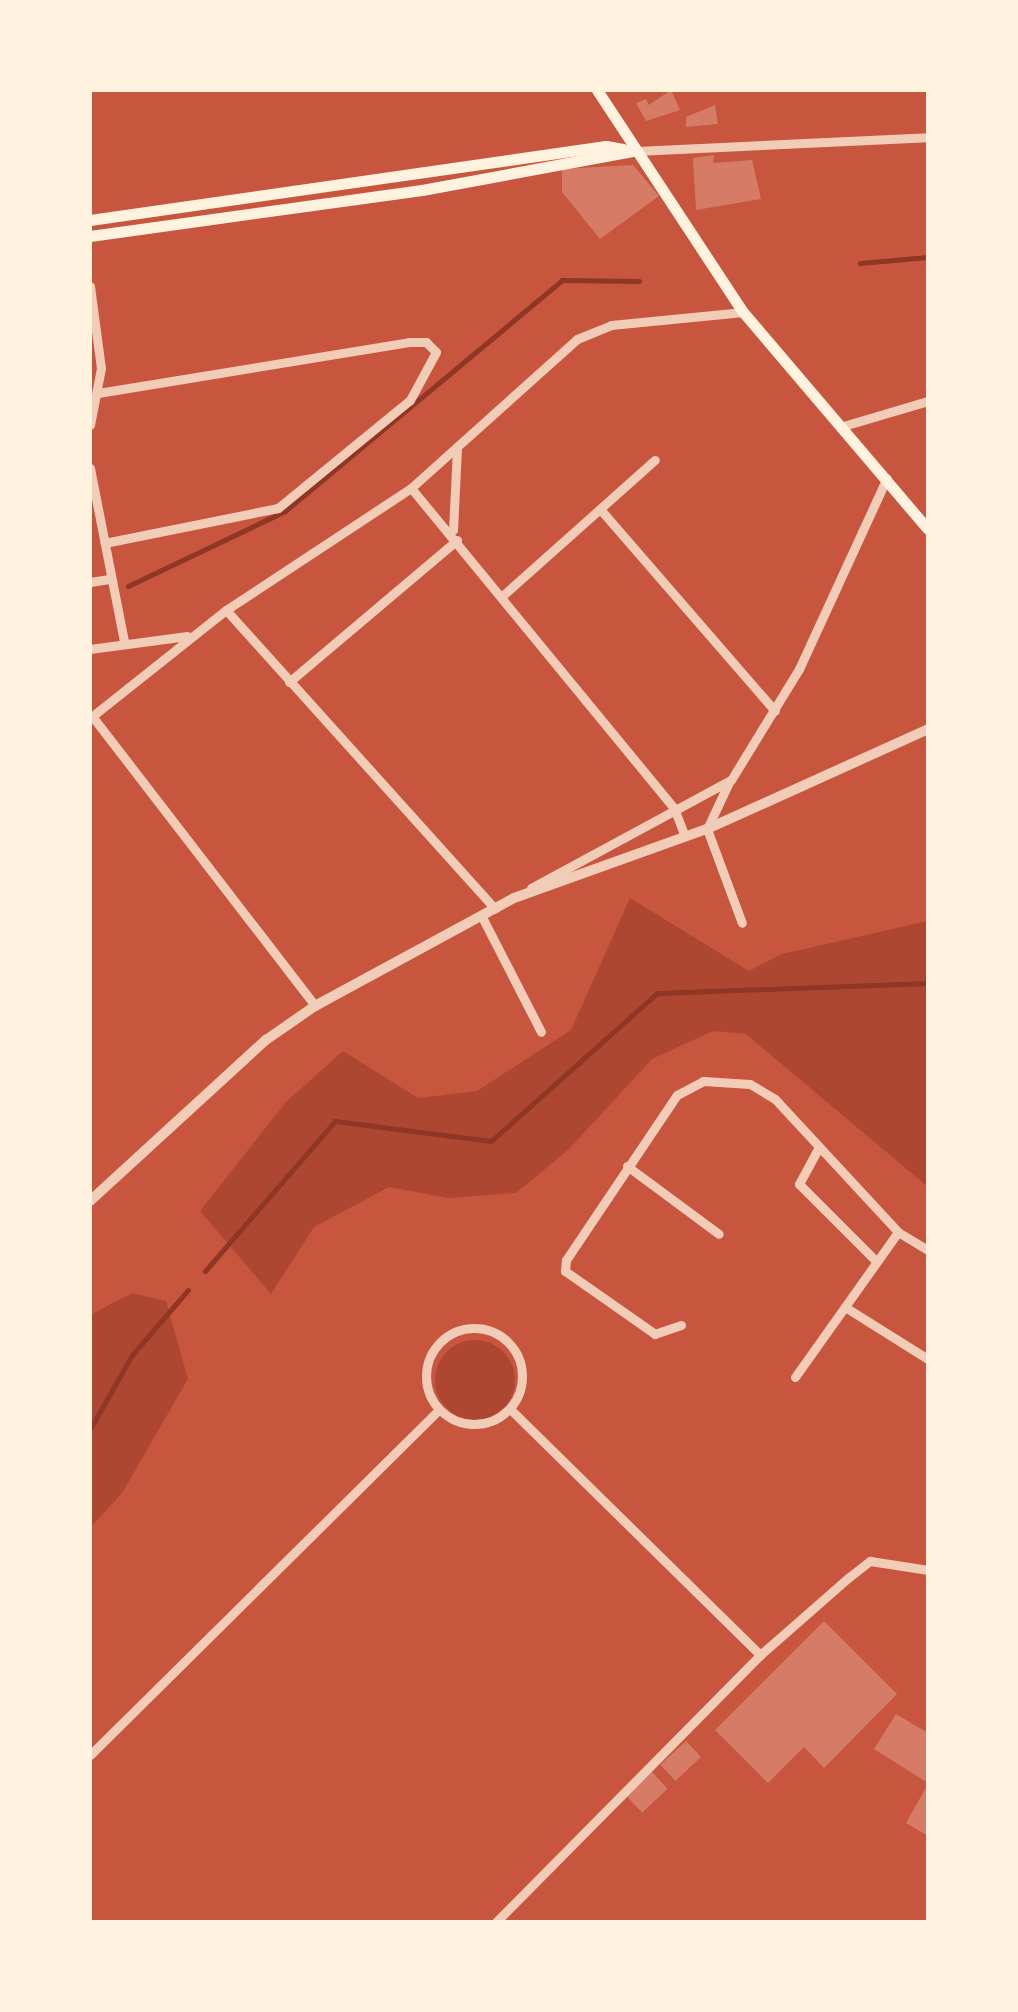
<!DOCTYPE html>
<style>
body{margin:0}
#map{position:relative;width:1018px;height:2012px;overflow:hidden;background:#c8553d;font-family:"Alegreya Sans",sans-serif}
div>[style]{position:absolute}
.green>*{inset:0;background:#ae4732}
.round{border-radius:50%}
.stream>*{height:5px;margin:-2.5px;padding:0 2.5px;transform-origin:2.5px;border-radius:2.5px;background:#8f3625}
.building>*{inset:0;background:#d67c66;transform-origin:0 0}
.minor>*{height:9px;margin:-4.5px;padding:0 4.5px;transform-origin:4.5px;border-radius:4.5px;background:#f1ccb7}
.minor>.ring{margin:-4.5px;padding:0;box-sizing:content-box;background:none;border:9px solid #f1ccb7;border-radius:50%}
.tertiary>*{height:10px;margin:-5px;padding:0 5px;transform-origin:5px;border-radius:5px;background:#f1ccb7}
.secondary>*{height:11px;margin:-5.5px;padding:0 5.5px;transform-origin:5.5px;border-radius:5.5px;background:#fff3e0}
span{translate:-50% -50%;white-space:nowrap;text-align:center;line-height:1.15;-webkit-text-stroke:8px #fff3e0;paint-order:stroke}
.frame{position:absolute;inset:0;border:92px solid #fff3e0;pointer-events:none}
</style>
<div id="map">
<div class="green">
<i style="clip-path:polygon(630px 898px,749px 971px,782px 954px,928px 921px,928px 1187px,746px 1034px,713px 1031px,652px 1059px,569px 1149px,516px 1193px,448px 1198px,389px 1187px,314px 1227px,271px 1294px,200px 1211px,286px 1102px,343px 1051px,418px 1098px,477px 1091px,571px 1030px)"></i>
<i style="clip-path:polygon(132px 1293px,166px 1301px,188px 1379px,122px 1493px,90px 1528px,90px 1315px)"></i>
<i class="round" style="left:435px;top:1340px;width:80px;height:80px"></i>
</div>
<div class="stream">
<i style="left:860px;top:263px;width:68px;rotate:-5deg"></i>
<i style="left:128px;top:586px;width:174px;rotate:-25.5deg"></i>
<i style="left:285px;top:511px;width:361px;rotate:-39.8deg"></i>
<i style="left:562px;top:280px;width:77px;rotate:0.7deg"></i>
<i style="left:205px;top:1271px;width:198px;rotate:-49.1deg"></i>
<i style="left:335px;top:1121px;width:157px;rotate:7.3deg"></i>
<i style="left:491px;top:1141px;width:222px;rotate:-41.7deg"></i>
<i style="left:657px;top:993px;width:271px;rotate:-2.1deg"></i>
<i style="left:90px;top:1429px;width:85px;rotate:-60.4deg"></i>
<i style="left:132px;top:1355px;width:86px;rotate:-49.3deg"></i>
</div>
<div class="building">
<i style="clip-path:polygon(671px 90px,680px 110px,646px 121px,636px 103px,646px 99px,649px 105px)"></i>
<i style="clip-path:polygon(715px 105px,718px 124px,686px 127px,686px 117px)"></i>
<i style="clip-path:polygon(714px 155px,713px 163px,752px 160px,761px 199px,696px 210px,693px 158px)"></i>
<i style="clip-path:polygon(633px 165px,659px 196px,600px 239px,562px 192px,562px 169px)"></i>
<i style="clip-path:polygon(824px 1621px,897px 1694px,824px 1768px,804px 1747px,768px 1783px,715px 1730px)"></i>
<i style="clip-path:polygon(896px 1714px,928px 1733px,928px 1783px,874px 1749px)"></i>
<i style="left:686px;top:1741px;width:22px;height:35px;rotate:47deg"></i>
<i style="left:652px;top:1772px;width:23px;height:35px;rotate:47deg"></i>
<i style="clip-path:polygon(928px 1784px,928px 1836px,906px 1823px)"></i>
</div>
<div class="minor">
<i style="left:636px;top:151px;width:292px;rotate:-2.7deg"></i>
<i style="left:90px;top:286px;width:83px;rotate:82.4deg"></i>
<i style="left:101px;top:368px;width:58px;rotate:100.9deg"></i>
<i style="left:98px;top:393px;width:315px;rotate:-9.3deg"></i>
<i style="left:409px;top:342px;width:17px"></i>
<i style="left:426px;top:342px;width:14px;rotate:45deg"></i>
<i style="left:436px;top:352px;width:55px;rotate:118.4deg"></i>
<i style="left:410px;top:400px;width:171px;rotate:140.7deg"></i>
<i style="left:278px;top:508px;width:177px;rotate:168.6deg"></i>
<i style="left:840px;top:427px;width:92px;rotate:-16.5deg"></i>
<i style="left:90px;top:468px;width:176px;rotate:78.9deg"></i>
<i style="left:411px;top:488px;width:414px;rotate:50.6deg"></i>
<i style="left:674px;top:808px;width:30px;rotate:69deg"></i>
<i style="left:600px;top:509px;width:267px;rotate:49.1deg"></i>
<i style="left:453px;top:530px;width:83px;rotate:-87.2deg"></i>
<i style="left:90px;top:582px;width:18px;rotate:-9deg"></i>
<i style="left:501px;top:597px;width:206px;rotate:-41.7deg"></i>
<i style="left:226px;top:610px;width:402px;rotate:48deg"></i>
<i style="left:90px;top:649px;width:98px;rotate:-7.6deg"></i>
<i style="left:289px;top:682px;width:220px;rotate:-40.2deg"></i>
<i style="left:92px;top:716px;width:366px;rotate:52.4deg"></i>
<i style="left:90px;top:718px;width:174px;rotate:-38.5deg"></i>
<i style="left:226px;top:610px;width:222px;rotate:-33.4deg"></i>
<i style="left:411px;top:488px;width:223px;rotate:-41.9deg"></i>
<i style="left:577px;top:339px;width:37px;rotate:-22deg"></i>
<i style="left:611px;top:325px;width:133px;rotate:-5.6deg"></i>
<i style="left:729px;top:782px;width:52px;rotate:115.1deg"></i>
<i style="left:707px;top:829px;width:100px;rotate:69.6deg"></i>
<i style="left:531px;top:888px;width:227px;rotate:-28.4deg"></i>
<i style="left:731px;top:780px;width:130px;rotate:-58.5deg"></i>
<i style="left:799px;top:669px;width:210px;rotate:-65.3deg"></i>
<i style="left:482px;top:917px;width:129px;rotate:62.8deg"></i>
<i style="left:819px;top:1147px;width:42px;rotate:118.4deg"></i>
<i style="left:799px;top:1184px;width:109px;rotate:45deg"></i>
<i style="left:627px;top:1166px;width:114px;rotate:36.5deg"></i>
<i style="left:845px;top:1307px;width:98px;rotate:32.1deg"></i>
<i style="left:681px;top:1325px;width:28px;rotate:161deg"></i>
<i style="left:655px;top:1334px;width:110px;rotate:-145deg"></i>
<i style="left:565px;top:1271px;width:11px;rotate:-85deg"></i>
<i style="left:566px;top:1260px;width:199px;rotate:-56.1deg"></i>
<i style="left:677px;top:1095px;width:30px;rotate:-28deg"></i>
<i style="left:703px;top:1081px;width:47px;rotate:3.7deg"></i>
<i style="left:750px;top:1084px;width:29px;rotate:31deg"></i>
<i style="left:775px;top:1099px;width:181px;rotate:47.2deg"></i>
<i style="left:898px;top:1232px;width:35px;rotate:31deg"></i>
<i class="ring" style="left:426px;top:1328px;width:87px;height:87px"></i>
<i style="left:795px;top:1377px;width:178px;rotate:-54.6deg"></i>
<i style="left:510px;top:1409px;width:351px;rotate:44.5deg"></i>
<i style="left:90px;top:1755px;width:491px;rotate:-44.7deg"></i>
<i style="left:496px;top:1922px;width:375px;rotate:-45.3deg"></i>
<i style="left:760px;top:1655px;width:117px;rotate:-41.2deg"></i>
<i style="left:848px;top:1578px;width:28px;rotate:-38deg"></i>
<i style="left:870px;top:1561px;width:59px;rotate:8.8deg"></i>
</div>
<div class="tertiary">
<i style="left:90px;top:1201px;width:239px;rotate:-42.5deg"></i>
<i style="left:266px;top:1040px;width:60px;rotate:-34.8deg"></i>
<i style="left:315px;top:1006px;width:226px;rotate:-28.5deg"></i>
<i style="left:514px;top:898px;width:205px;rotate:-19.7deg"></i>
<i style="left:707px;top:829px;width:243px;rotate:-24.3deg"></i>
</div>
<div class="secondary">
<i style="left:597px;top:90px;width:266px;rotate:56.7deg"></i>
<i style="left:743px;top:312px;width:285px;rotate:49.6deg"></i>
<i style="left:90px;top:220px;width:521px;rotate:-8.16deg"></i>
<i style="left:606px;top:146px;width:17px;rotate:10deg"></i>
<i style="left:90px;top:236px;width:335px;rotate:-7.9deg"></i>
<i style="left:422px;top:190px;width:214px;rotate:-10.5deg"></i>
</div>
<div class="frame"></div>
</div>
